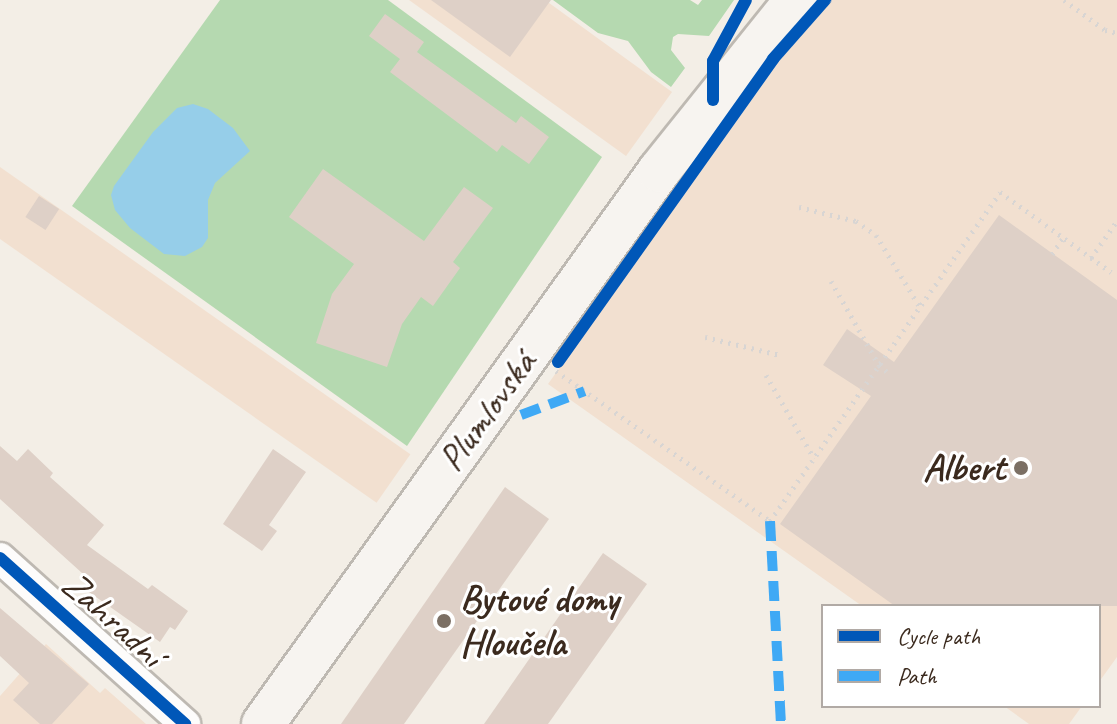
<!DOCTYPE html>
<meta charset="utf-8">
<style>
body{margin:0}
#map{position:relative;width:1117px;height:724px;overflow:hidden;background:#f3eee6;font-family:Caveat,sans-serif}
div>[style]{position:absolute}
.built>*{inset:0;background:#f2e0d0;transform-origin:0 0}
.green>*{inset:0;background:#b5d9b0}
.water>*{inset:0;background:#96cee9}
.building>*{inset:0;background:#ded0c7;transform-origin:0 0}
.path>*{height:5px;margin-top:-2.5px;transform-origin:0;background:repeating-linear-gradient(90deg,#d8d5d3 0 2px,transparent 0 8px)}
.roads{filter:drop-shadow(2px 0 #beb9b2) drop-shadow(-2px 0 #beb9b2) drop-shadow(0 2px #beb9b2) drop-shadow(0 -2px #beb9b2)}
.street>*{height:30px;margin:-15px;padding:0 15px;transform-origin:15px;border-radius:15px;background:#fdfcfb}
.secondary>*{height:42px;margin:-21px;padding:0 21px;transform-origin:21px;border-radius:21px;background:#f7f4f0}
.quiet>*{height:10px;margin-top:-5px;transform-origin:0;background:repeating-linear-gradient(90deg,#3fa9f5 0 20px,transparent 0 30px)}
.cycleway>*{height:12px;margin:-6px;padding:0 6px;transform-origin:6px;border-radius:6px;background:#0057b8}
.dots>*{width:22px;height:22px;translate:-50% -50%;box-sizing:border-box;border:4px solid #fff;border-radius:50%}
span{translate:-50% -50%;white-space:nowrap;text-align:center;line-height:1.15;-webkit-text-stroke:6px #fff;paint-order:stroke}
.street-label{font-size:38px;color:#3b2a1e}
.poi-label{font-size:38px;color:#3b2a1e;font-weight:700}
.right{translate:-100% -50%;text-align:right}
.left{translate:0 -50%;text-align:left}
.legend{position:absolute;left:821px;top:604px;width:280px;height:104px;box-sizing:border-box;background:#fff;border:2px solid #b1aaa5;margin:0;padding:10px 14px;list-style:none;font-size:24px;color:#3b2a1e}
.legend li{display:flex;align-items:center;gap:16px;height:40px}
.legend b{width:40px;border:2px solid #b1aaa5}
</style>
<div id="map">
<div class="built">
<i style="clip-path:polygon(409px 0,545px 0,672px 92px,626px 156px)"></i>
<i style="clip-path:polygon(823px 0,1117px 0,1117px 657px,1099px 682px,1099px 606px,862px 606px,548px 384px)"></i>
<i style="left:0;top:167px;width:501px;height:59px;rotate:35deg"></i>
<i style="clip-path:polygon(46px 644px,100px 693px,105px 688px,146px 724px,0 724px,0 696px)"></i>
<i style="clip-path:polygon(1004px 706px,1082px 706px,1069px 724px,1029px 724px)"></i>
</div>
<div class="green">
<i style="clip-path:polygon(220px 0,388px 0,602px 157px,407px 446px,72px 206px)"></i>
<i style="clip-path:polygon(553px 0,690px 0,698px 5px,702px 0,734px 0,709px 36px,678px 34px,673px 37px,671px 50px,685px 68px,671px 87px,651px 72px,628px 41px,598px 33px)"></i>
</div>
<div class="water">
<i style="clip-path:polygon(193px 104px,208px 109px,233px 128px,250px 151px,215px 183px,208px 200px,208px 238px,202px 247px,185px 256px,164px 254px,130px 228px,115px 210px,111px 195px,114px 186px,153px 132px,177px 108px)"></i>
</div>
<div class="building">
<i style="clip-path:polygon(431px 0,551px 0,510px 57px)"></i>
<i style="clip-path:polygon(385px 14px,424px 42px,417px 52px,516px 123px,521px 116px,549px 137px,529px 164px,502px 145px,497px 152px,390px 72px,400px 59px,369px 36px)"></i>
<i style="clip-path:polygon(323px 169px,424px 241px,464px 187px,493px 208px,453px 262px,460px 268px,433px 306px,421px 297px,402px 324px,387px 367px,316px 343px,332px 294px,354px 264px,289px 217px)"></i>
<i style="left:39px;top:196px;width:24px;height:25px;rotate:33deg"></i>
<i style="clip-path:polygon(999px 215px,1117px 300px,1117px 606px,895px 606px,780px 524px,871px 396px,823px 365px,847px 329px,894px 362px)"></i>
<i style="clip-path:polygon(0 446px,17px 461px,28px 449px,53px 473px,50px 477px,104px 525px,87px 545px,148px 589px,152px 585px,188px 611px,175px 630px,170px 627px,160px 642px,86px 590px,92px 582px,0 499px)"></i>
<i style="clip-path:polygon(273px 449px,306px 472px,269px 525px,277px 531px,262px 551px,223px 524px)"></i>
<i style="clip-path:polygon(505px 487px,549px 519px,404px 724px,341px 724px)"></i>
<i style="clip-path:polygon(603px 553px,647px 584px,548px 724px,484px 724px)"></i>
<i style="clip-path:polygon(0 608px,89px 684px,52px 724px,40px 724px,13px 700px,29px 683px,0 656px)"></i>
</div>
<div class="path">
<i style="left:1064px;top:0;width:51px;rotate:36.2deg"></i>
<i style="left:1105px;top:30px;width:12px;rotate:14deg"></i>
<i style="left:799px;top:207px;width:59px;rotate:13.8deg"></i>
<i style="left:856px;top:221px;width:24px;rotate:35deg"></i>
<i style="left:876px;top:235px;width:84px;rotate:58.6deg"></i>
<i style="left:1052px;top:254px;width:19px;rotate:-55deg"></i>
<i style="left:1091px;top:258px;width:45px;rotate:-54.9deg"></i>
<i style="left:831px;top:281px;width:97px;rotate:60.3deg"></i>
<i style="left:879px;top:365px;width:11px;rotate:41deg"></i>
<i style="left:705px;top:337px;width:77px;rotate:13.5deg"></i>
<i style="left:556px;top:371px;width:261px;rotate:35deg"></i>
<i style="left:770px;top:521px;width:401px;rotate:-55deg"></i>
<i style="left:1000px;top:192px;width:137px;rotate:35.8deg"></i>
<i style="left:766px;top:375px;width:96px;rotate:60deg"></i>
</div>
<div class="roads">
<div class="street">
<i style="left:0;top:558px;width:249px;rotate:41.9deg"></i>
</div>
<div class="secondary">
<i style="left:263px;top:724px;width:680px;rotate:-54.39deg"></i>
<i style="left:659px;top:171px;width:219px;rotate:-51.3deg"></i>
</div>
</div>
<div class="quiet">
<i style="left:521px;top:415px;width:68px;rotate:-20.6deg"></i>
<i style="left:770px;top:521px;width:203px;rotate:86.9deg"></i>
</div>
<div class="cycleway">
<i style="left:713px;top:100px;width:39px;rotate:-90deg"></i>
<i style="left:713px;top:61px;width:69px;rotate:-61.6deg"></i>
<i style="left:558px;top:362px;width:372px;rotate:-54.6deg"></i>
<i style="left:773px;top:59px;width:79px;rotate:-48.6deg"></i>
<i style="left:0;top:558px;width:249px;rotate:41.9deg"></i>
</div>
<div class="dots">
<i style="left:1021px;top:468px;background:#7b6f64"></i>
<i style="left:444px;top:621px;background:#7b6f64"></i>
</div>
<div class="street-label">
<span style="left:487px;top:411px;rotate:-54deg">Plumlovská</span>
<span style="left:113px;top:619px;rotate:42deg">Zahradní</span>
</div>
<div class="poi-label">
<span class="right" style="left:1005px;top:468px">Albert</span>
<span class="left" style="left:460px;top:621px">Bytové domy<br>Hloučela</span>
</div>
<ul class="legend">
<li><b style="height:10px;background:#0057b8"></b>Cycle path</li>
<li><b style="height:10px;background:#3fa9f5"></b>Path</li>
</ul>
</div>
